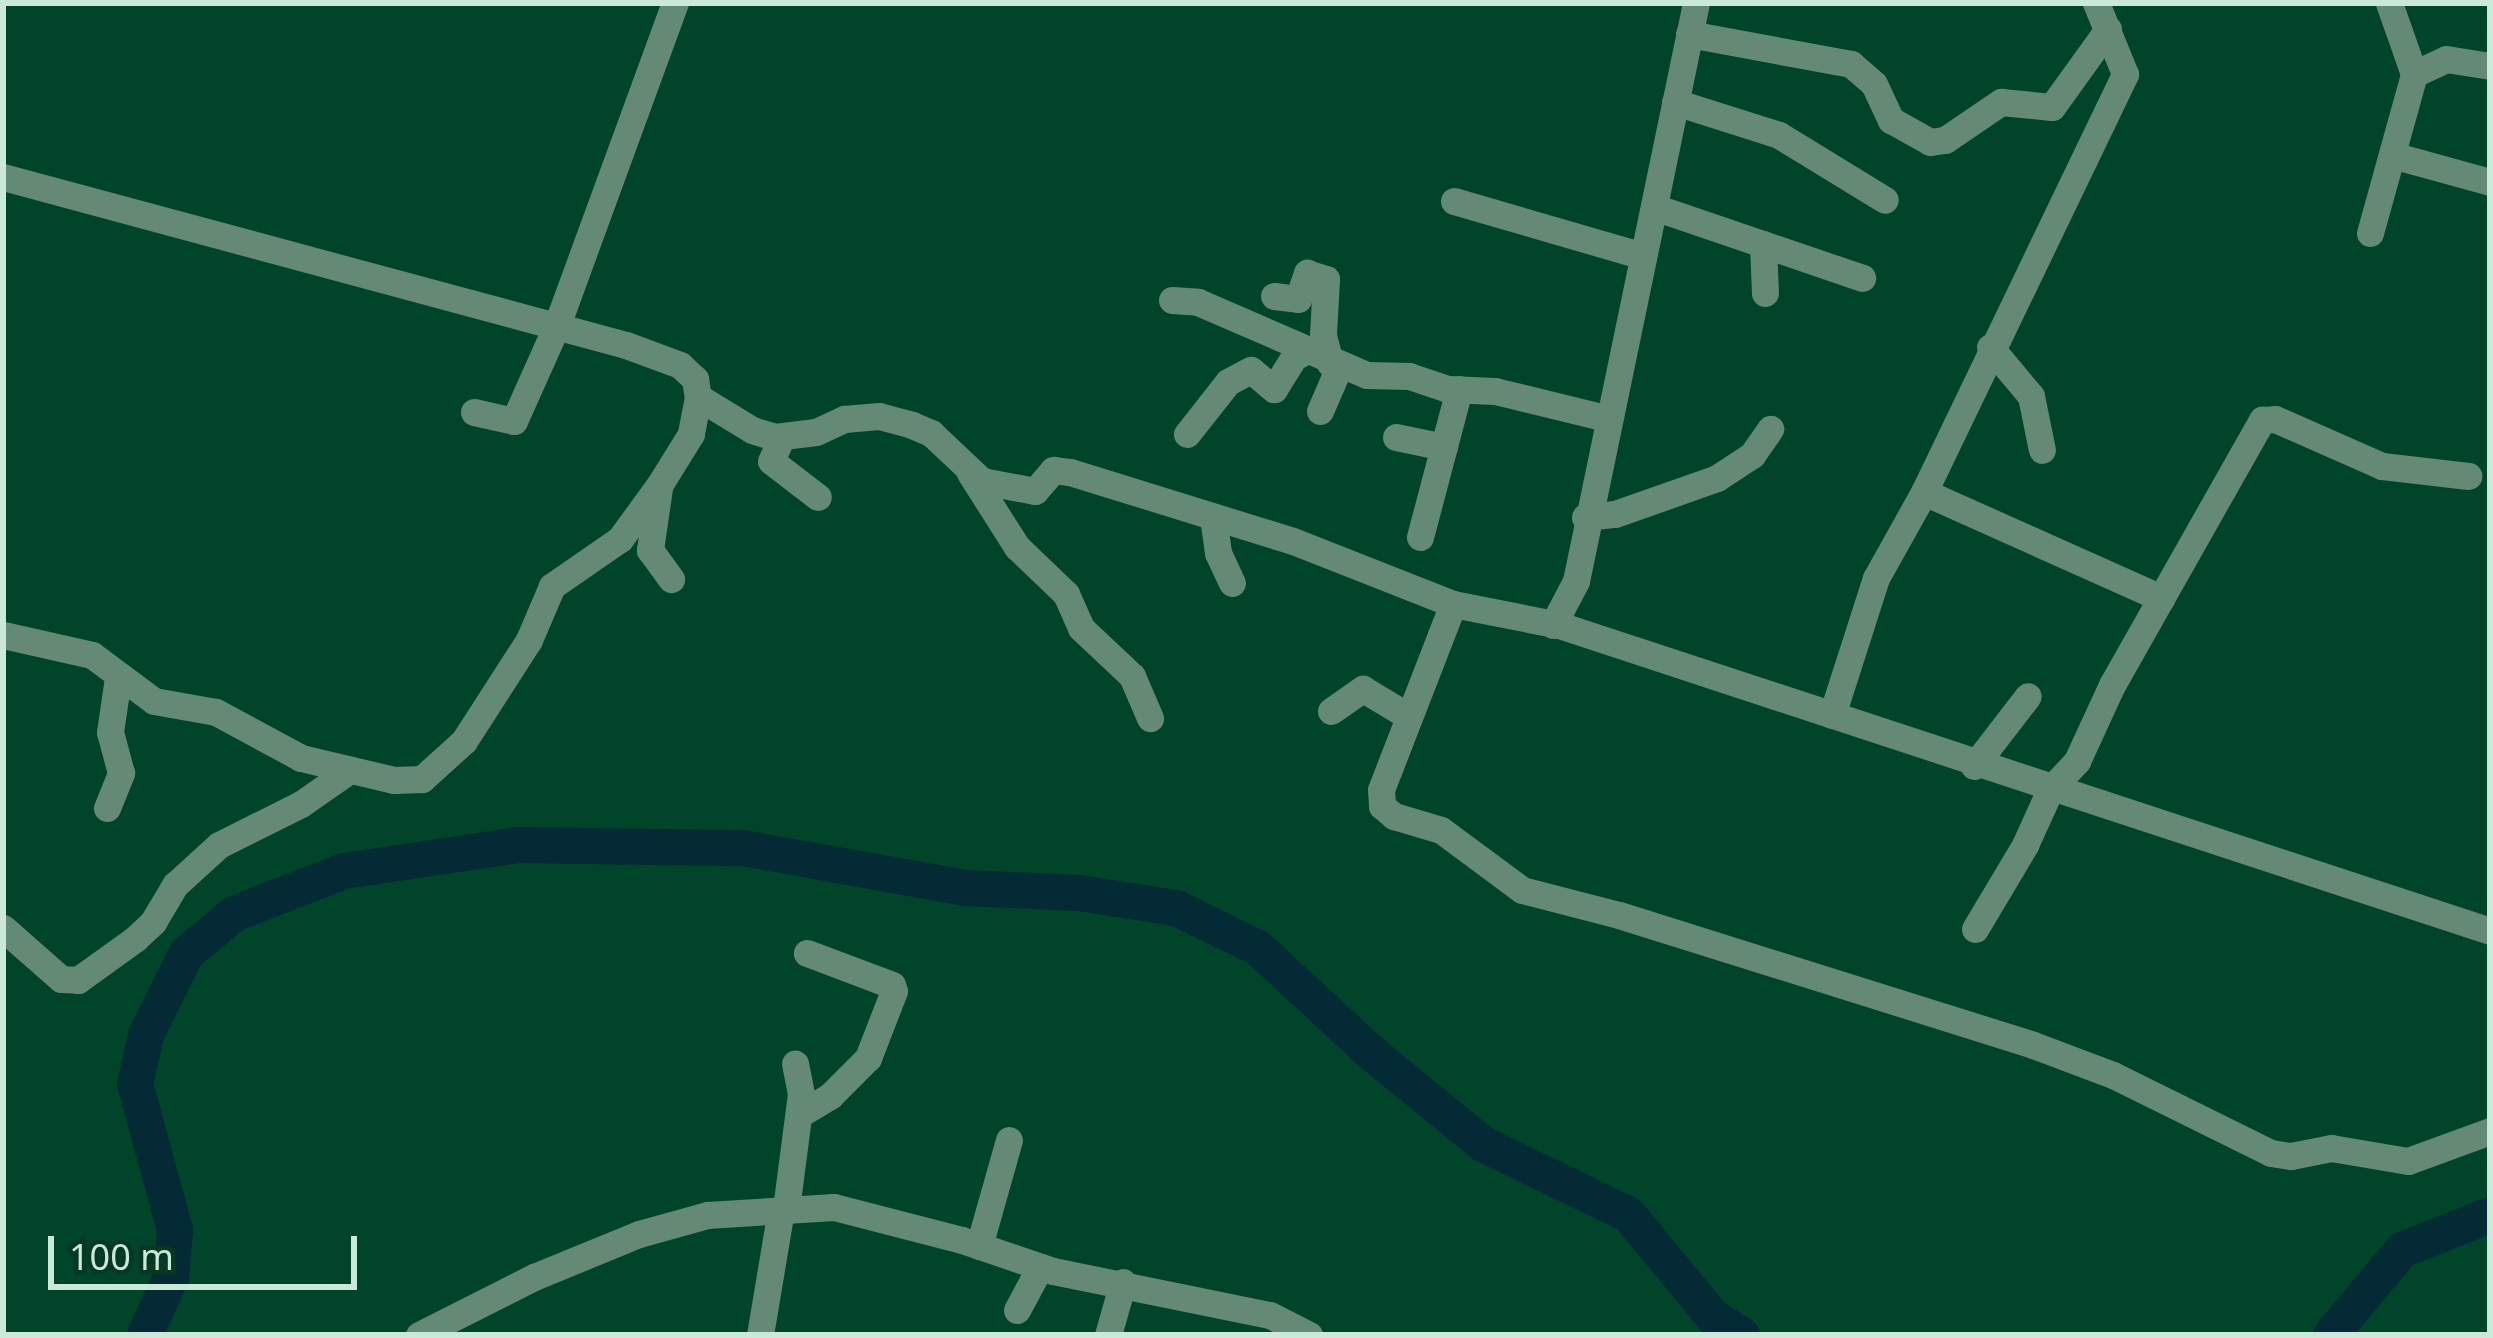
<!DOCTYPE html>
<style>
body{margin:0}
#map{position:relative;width:2493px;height:1338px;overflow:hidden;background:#00442a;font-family:"Noto Sans",sans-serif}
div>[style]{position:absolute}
.river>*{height:36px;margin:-18px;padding:0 18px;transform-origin:18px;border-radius:18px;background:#032a35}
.minor>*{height:27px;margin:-13.5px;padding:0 13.5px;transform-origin:13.5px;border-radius:13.5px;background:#648a75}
span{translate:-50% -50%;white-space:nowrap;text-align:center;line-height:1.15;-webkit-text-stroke:10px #063823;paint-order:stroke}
.frame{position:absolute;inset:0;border:6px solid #cbe9d8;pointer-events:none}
.scale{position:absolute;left:48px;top:1236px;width:309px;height:54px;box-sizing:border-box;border:6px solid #cbe9d8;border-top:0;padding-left:15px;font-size:36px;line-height:42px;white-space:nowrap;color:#cbe9d8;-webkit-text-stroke:9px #063823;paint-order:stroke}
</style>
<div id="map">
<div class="river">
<i style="left:145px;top:1335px;width:64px;rotate:-65.9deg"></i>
<i style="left:171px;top:1277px;width:47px;rotate:-85.1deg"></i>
<i style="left:175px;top:1230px;width:151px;rotate:-105.3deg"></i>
<i style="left:135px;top:1084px;width:50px;rotate:-77.3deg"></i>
<i style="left:146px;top:1035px;width:90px;rotate:-63.7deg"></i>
<i style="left:186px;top:954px;width:62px;rotate:-39.8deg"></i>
<i style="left:234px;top:914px;width:118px;rotate:-21.4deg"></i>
<i style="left:344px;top:871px;width:175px;rotate:-8.5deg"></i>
<i style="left:517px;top:845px;width:226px;rotate:0.8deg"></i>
<i style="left:743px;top:848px;width:226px;rotate:10.2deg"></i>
<i style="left:965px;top:888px;width:114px;rotate:2.5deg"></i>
<i style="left:1079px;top:893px;width:98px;rotate:8.8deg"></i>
<i style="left:1176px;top:908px;width:91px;rotate:26deg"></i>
<i style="left:1258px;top:948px;width:158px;rotate:42.7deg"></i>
<i style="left:1374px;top:1055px;width:141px;rotate:39.2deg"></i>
<i style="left:1483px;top:1144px;width:162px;rotate:25.9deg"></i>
<i style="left:1629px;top:1215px;width:132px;rotate:50.5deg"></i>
<i style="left:1713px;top:1317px;width:34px;rotate:32deg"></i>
<i style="left:2331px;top:1335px;width:111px;rotate:-50.1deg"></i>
<i style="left:2402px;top:1250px;width:95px;rotate:-21.7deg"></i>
</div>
<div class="minor">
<i style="left:1689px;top:34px;width:165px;rotate:10.5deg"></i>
<i style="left:1851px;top:64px;width:30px;rotate:41deg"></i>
<i style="left:1874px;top:84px;width:40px;rotate:65deg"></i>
<i style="left:1891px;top:120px;width:45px;rotate:29.4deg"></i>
<i style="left:1930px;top:142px;width:15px;rotate:-8deg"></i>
<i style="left:1945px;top:140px;width:68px;rotate:-34.2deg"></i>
<i style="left:2001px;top:102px;width:51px;rotate:5.6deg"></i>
<i style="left:2052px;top:107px;width:96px;rotate:-54.3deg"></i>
<i style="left:2414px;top:74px;width:35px;rotate:-25deg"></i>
<i style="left:2446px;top:59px;width:45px;rotate:9deg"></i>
<i style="left:1675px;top:102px;width:109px;rotate:17.6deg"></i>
<i style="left:1779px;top:135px;width:124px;rotate:31.5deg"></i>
<i style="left:2392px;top:155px;width:102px;rotate:15.4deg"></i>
<i style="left:3px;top:177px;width:645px;rotate:15.09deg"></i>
<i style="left:626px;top:345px;width:58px;rotate:20.3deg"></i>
<i style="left:680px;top:365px;width:21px;rotate:43deg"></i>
<i style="left:695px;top:379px;width:18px;rotate:81deg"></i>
<i style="left:698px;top:397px;width:38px;rotate:101deg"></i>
<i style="left:691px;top:434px;width:59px;rotate:121.8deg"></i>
<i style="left:660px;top:484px;width:68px;rotate:126deg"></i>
<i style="left:620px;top:539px;width:83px;rotate:145.3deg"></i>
<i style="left:552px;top:586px;width:59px;rotate:113.1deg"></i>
<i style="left:529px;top:640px;width:120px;rotate:122.8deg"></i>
<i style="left:464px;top:741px;width:57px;rotate:137.9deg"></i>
<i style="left:422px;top:779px;width:28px;rotate:178deg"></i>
<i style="left:394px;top:780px;width:96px;rotate:-166.7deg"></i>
<i style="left:301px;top:758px;width:97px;rotate:-151.6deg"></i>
<i style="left:216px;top:712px;width:63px;rotate:-169.9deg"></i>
<i style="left:154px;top:701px;width:77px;rotate:-143.4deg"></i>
<i style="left:92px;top:655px;width:91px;rotate:-167.3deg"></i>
<i style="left:1454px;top:201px;width:197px;rotate:16.2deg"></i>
<i style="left:1654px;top:207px;width:220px;rotate:18.8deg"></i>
<i style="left:2370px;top:233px;width:165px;rotate:-74.5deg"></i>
<i style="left:2414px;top:74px;width:75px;rotate:-109.4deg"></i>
<i style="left:1763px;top:244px;width:49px;rotate:87.7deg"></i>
<i style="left:1274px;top:296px;width:24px;rotate:7deg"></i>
<i style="left:1298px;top:299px;width:28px;rotate:-71deg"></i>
<i style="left:1307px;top:273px;width:20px;rotate:18deg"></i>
<i style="left:1326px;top:279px;width:56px;rotate:93.1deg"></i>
<i style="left:1323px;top:335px;width:29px;rotate:76deg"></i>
<i style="left:1172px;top:300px;width:26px;rotate:4deg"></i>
<i style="left:1198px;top:302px;width:184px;rotate:23.4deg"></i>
<i style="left:1367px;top:375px;width:42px;rotate:1.4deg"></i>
<i style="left:1409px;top:376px;width:41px;rotate:18.4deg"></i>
<i style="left:1448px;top:389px;width:47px;rotate:2.4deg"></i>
<i style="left:1495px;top:391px;width:114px;rotate:13.7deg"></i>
<i style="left:1990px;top:347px;width:64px;rotate:50.1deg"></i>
<i style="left:2031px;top:396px;width:55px;rotate:78.5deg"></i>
<i style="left:698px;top:397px;width:63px;rotate:31.4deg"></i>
<i style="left:752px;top:430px;width:24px;rotate:17deg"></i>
<i style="left:775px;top:437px;width:41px;rotate:-7deg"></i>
<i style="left:816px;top:432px;width:31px;rotate:-25deg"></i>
<i style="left:844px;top:419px;width:35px;rotate:-5deg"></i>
<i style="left:879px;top:416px;width:34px;rotate:15deg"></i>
<i style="left:912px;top:425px;width:21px;rotate:23deg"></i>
<i style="left:931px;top:433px;width:70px;rotate:43.3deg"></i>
<i style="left:982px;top:481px;width:54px;rotate:10.7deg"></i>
<i style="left:1035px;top:491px;width:28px;rotate:-49deg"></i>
<i style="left:1053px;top:470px;width:17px;rotate:7deg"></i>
<i style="left:1070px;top:472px;width:233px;rotate:17.2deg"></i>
<i style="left:1293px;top:541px;width:172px;rotate:21.5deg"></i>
<i style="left:1453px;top:604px;width:108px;rotate:11.2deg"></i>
<i style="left:1559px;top:625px;width:980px;rotate:18.19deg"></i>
<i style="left:1320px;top:411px;width:48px;rotate:-66.6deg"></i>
<i style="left:474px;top:412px;width:41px;rotate:12.7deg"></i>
<i style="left:514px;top:421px;width:105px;rotate:-65.9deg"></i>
<i style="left:557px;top:325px;width:343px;rotate:-69.9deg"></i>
<i style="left:1187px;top:434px;width:66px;rotate:-51.7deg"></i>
<i style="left:1228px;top:382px;width:26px;rotate:-28deg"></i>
<i style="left:1251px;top:370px;width:30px;rotate:40deg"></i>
<i style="left:1274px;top:389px;width:38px;rotate:-58deg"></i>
<i style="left:1294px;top:357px;width:11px;rotate:-27deg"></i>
<i style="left:1396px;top:437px;width:49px;rotate:11.8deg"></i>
<i style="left:781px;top:438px;width:25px;rotate:113deg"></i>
<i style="left:771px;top:461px;width:59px;rotate:37.5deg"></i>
<i style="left:970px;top:473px;width:88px;rotate:57.6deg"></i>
<i style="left:1017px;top:547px;width:68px;rotate:43.8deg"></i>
<i style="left:1066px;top:594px;width:37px;rotate:66deg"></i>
<i style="left:1081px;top:628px;width:70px;rotate:43.3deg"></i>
<i style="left:1132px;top:676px;width:46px;rotate:66.8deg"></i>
<i style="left:659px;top:488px;width:63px;rotate:98.3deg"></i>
<i style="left:650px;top:550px;width:36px;rotate:54deg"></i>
<i style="left:1924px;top:492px;width:464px;rotate:-64.3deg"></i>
<i style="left:2125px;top:74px;width:77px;rotate:-112.2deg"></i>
<i style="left:1213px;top:517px;width:36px;rotate:82deg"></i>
<i style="left:1218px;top:553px;width:33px;rotate:65deg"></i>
<i style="left:1585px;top:517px;width:30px;rotate:-6deg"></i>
<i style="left:1615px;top:514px;width:108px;rotate:-19.4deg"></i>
<i style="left:1717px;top:478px;width:42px;rotate:-33.3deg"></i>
<i style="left:1752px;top:455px;width:32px;rotate:-55deg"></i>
<i style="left:1420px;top:537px;width:153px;rotate:-75.2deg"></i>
<i style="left:1453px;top:604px;width:199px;rotate:111.2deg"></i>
<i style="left:1381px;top:790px;width:16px;rotate:86deg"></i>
<i style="left:1382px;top:806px;width:16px;rotate:40deg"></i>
<i style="left:1394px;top:816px;width:49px;rotate:16.6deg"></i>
<i style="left:1441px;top:830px;width:101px;rotate:36.5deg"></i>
<i style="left:1522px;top:890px;width:100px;rotate:14.5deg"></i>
<i style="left:1619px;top:915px;width:434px;rotate:17.4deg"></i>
<i style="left:2033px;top:1045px;width:85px;rotate:20.6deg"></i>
<i style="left:2113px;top:1075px;width:176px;rotate:26.3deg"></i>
<i style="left:2271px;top:1153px;width:20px;rotate:9deg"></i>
<i style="left:2291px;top:1156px;width:41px;rotate:-11.3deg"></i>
<i style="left:2331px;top:1148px;width:78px;rotate:9.6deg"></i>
<i style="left:2408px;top:1161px;width:87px;rotate:-20.1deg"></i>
<i style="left:1553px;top:625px;width:50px;rotate:-62.4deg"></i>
<i style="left:1576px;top:581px;width:590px;rotate:-78.27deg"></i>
<i style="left:1331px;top:711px;width:39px;rotate:-35deg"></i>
<i style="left:1363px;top:689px;width:52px;rotate:31deg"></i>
<i style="left:1832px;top:715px;width:144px;rotate:-72.2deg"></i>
<i style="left:1876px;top:578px;width:98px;rotate:-60.8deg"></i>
<i style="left:1924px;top:492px;width:260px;rotate:24.1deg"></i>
<i style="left:1974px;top:766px;width:88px;rotate:-52.4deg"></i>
<i style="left:107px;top:808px;width:38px;rotate:-68deg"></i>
<i style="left:121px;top:773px;width:42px;rotate:-105deg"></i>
<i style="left:110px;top:732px;width:55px;rotate:-81.6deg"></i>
<i style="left:3px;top:928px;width:77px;rotate:41.3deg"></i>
<i style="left:61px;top:979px;width:17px;rotate:3deg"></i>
<i style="left:78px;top:980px;width:70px;rotate:-35.7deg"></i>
<i style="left:135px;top:939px;width:25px;rotate:-43deg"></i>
<i style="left:153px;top:922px;width:43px;rotate:-59.3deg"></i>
<i style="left:175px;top:885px;width:59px;rotate:-42.3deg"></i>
<i style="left:219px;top:845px;width:92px;rotate:-26.6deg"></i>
<i style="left:301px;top:804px;width:60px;rotate:-34.8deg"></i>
<i style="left:1975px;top:929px;width:98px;rotate:-59.2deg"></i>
<i style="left:2025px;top:845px;width:60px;rotate:-65.6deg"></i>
<i style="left:2050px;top:790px;width:40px;rotate:-47deg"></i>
<i style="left:2077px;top:761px;width:84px;rotate:-65.3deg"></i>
<i style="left:2112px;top:685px;width:305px;rotate:-60.5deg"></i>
<i style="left:2262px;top:420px;width:13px;rotate:-4deg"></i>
<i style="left:2275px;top:419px;width:117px;rotate:23.7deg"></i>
<i style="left:2382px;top:466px;width:87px;rotate:6.6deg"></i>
<i style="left:800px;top:1114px;width:35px;rotate:-31deg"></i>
<i style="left:830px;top:1096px;width:54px;rotate:-45deg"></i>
<i style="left:868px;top:1058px;width:72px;rotate:-68.8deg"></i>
<i style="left:894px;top:991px;width:6px;rotate:-108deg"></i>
<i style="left:892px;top:985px;width:91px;rotate:-159.4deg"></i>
<i style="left:786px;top:1209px;width:116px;rotate:-82.6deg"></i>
<i style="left:801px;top:1094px;width:31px;rotate:-101deg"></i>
<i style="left:979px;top:1246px;width:110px;rotate:-74.2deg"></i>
<i style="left:1017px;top:1310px;width:49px;rotate:-61.9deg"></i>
<i style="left:419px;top:1335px;width:129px;rotate:-26.8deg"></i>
<i style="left:534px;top:1277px;width:113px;rotate:-22.3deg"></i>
<i style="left:639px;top:1234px;width:71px;rotate:-15.6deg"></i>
<i style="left:707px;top:1215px;width:127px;rotate:-3.6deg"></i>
<i style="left:834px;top:1207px;width:132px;rotate:14.5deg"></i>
<i style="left:962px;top:1240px;width:96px;rotate:18.8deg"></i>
<i style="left:1053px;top:1271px;width:221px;rotate:11.5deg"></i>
<i style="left:1270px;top:1315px;width:44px;rotate:27.1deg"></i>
<i style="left:760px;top:1335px;width:127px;rotate:-80.5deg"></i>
<i style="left:1108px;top:1335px;width:55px;rotate:-74.2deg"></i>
</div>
<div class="frame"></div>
<div class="scale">100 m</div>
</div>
